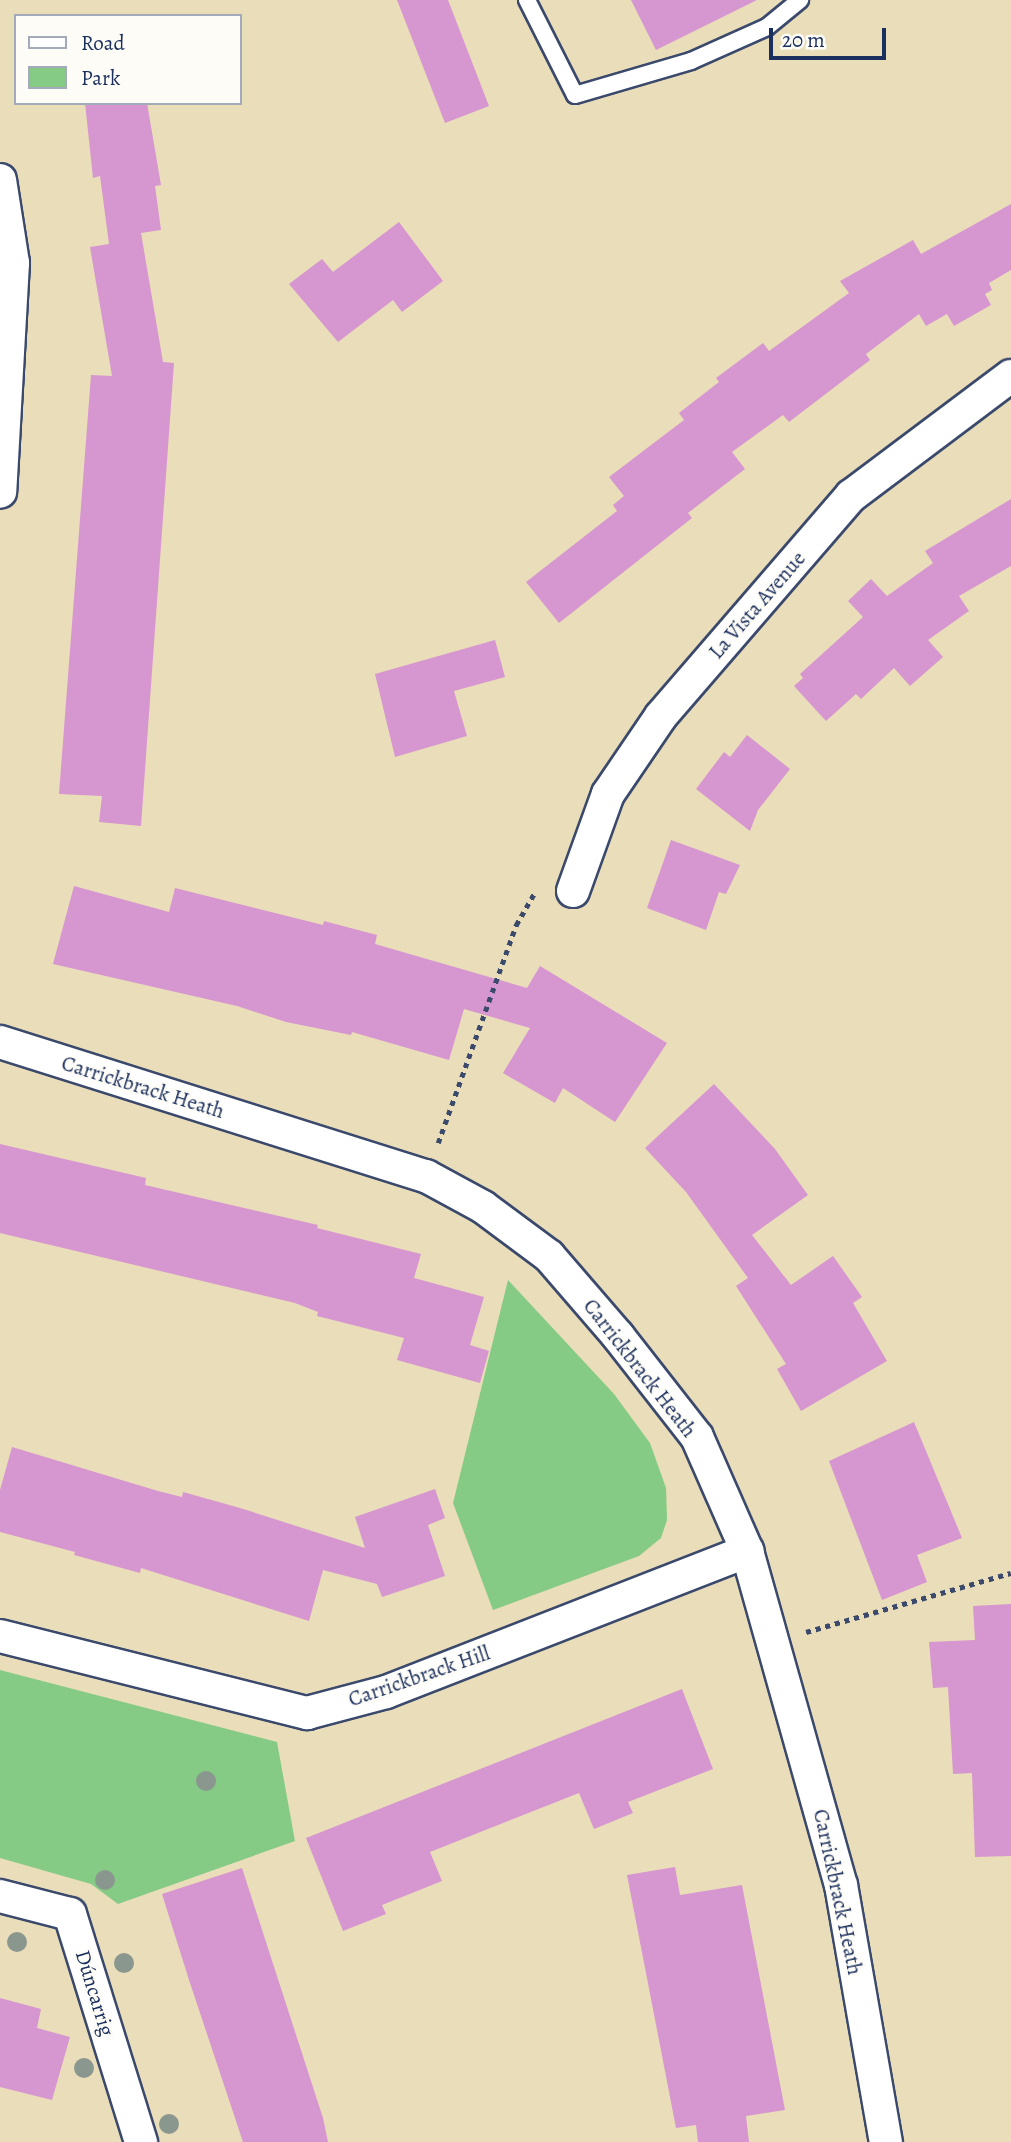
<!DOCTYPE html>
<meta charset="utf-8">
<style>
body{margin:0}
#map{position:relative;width:1011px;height:2142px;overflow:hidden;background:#eaddb9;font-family:Alegreya,serif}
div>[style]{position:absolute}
.green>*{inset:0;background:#85cb85}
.building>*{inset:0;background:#d696d0}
.path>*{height:4.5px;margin-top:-2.25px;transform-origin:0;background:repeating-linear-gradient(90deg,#3a496c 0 5px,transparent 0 10px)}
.roads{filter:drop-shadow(2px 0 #3a496c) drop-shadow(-2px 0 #3a496c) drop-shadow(0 2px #3a496c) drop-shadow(0 -2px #3a496c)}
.service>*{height:16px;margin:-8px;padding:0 8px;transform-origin:8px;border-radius:8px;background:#fff}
.minor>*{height:32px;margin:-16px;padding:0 16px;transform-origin:16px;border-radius:16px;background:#fff}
.trees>*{width:20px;height:20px;margin:-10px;border-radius:50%;background:#8a978e}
span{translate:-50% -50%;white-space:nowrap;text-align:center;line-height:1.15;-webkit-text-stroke:5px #fdfcf7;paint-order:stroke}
.street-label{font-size:21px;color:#1b2f5e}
.legend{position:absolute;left:14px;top:14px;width:228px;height:91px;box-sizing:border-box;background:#fdfcf7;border:2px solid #a3aaba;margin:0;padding:9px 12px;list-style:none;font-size:21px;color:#1b2f5e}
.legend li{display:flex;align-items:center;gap:14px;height:35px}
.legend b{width:35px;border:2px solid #a3aaba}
.scale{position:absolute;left:769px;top:28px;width:117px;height:32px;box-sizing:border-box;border:4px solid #1b2f5e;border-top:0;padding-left:9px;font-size:21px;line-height:24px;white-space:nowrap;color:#1b2f5e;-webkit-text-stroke:5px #fdfcf7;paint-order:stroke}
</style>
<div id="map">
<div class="green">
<i style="clip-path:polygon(508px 1280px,614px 1394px,650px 1443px,666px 1488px,667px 1520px,661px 1538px,639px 1556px,493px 1610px,453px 1503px)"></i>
<i style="clip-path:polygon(0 1670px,277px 1742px,295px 1841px,118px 1904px,91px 1884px,0 1858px)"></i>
</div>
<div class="building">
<i style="clip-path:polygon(397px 0,448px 0,489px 106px,445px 123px)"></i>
<i style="clip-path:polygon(631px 0,757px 0,656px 50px)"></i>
<i style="clip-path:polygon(85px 103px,147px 103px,161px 185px,155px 186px,161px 230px,141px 233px,163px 362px,174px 363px,141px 826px,99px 822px,102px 796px,59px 794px,91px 375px,112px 376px,90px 247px,109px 244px,100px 176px,93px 178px)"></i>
<i style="clip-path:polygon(1011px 204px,1011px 270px,989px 283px,992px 290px,985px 294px,991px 305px,954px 326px,947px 314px,926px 326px,919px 314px,866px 354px,870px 360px,789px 422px,783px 415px,732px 452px,745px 469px,688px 513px,692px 518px,559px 623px,526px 582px,617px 511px,613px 505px,624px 496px,609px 477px,684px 420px,679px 413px,719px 382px,716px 378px,763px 343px,769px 351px,849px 293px,840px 281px,913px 240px,921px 254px)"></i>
<i style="clip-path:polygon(399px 222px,443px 281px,402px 312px,393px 300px,338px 342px,289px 284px,322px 259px,333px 272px)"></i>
<i style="clip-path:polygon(1011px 499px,1011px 566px,959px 596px,969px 611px,928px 640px,943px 657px,910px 686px,894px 668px,861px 699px,856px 694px,826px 721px,794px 686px,803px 678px,800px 674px,863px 617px,848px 601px,871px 579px,887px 596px,933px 563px,925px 551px)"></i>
<i style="clip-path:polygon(495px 640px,505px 677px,454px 691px,467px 736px,395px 757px,375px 674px)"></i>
<i style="clip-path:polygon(747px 735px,790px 769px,758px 810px,750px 831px,696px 789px,724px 752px,730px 757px)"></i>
<i style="clip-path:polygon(671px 840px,740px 865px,726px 894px,719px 892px,706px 930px,647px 908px)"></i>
<i style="clip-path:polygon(74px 886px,169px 912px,175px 888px,323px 925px,324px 921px,377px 935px,375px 944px,527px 988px,540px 966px,667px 1043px,615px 1122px,563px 1088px,555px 1103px,503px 1073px,530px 1028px,464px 1009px,449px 1060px,352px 1032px,351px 1035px,286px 1022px,237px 1006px,53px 964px)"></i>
<i style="clip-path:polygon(714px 1084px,775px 1149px,808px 1195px,752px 1235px,791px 1285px,833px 1256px,862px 1297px,853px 1303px,887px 1361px,801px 1411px,777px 1369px,786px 1364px,736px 1286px,748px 1278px,686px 1192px,645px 1148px)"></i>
<i style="clip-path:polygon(0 1144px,146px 1178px,145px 1185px,318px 1225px,317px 1228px,421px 1254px,414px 1278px,484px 1297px,470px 1345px,489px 1351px,480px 1383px,397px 1360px,404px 1338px,317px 1316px,318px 1312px,295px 1303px,0 1233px)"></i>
<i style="clip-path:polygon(914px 1422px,962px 1538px,917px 1555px,927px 1582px,882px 1600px,829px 1461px)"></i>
<i style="clip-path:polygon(12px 1447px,158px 1491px,182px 1497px,183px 1492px,240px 1508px,365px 1548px,355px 1517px,435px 1489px,445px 1518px,428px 1525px,445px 1576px,382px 1597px,377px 1584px,323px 1570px,309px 1621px,141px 1568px,140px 1573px,74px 1555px,75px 1552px,0 1532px,0 1490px)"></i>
<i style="clip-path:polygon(1011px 1604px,1011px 1856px,975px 1857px,972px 1773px,953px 1774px,948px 1687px,933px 1688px,929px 1642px,975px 1640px,973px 1606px)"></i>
<i style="clip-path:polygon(682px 1689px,713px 1769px,628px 1802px,633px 1813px,594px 1829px,579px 1793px,430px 1852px,442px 1881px,382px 1905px,386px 1914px,343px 1931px,306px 1838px)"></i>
<i style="clip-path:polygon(675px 1867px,680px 1895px,742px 1885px,785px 2110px,746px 2116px,749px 2142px,698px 2142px,696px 2125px,676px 2128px,627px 1875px)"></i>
<i style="clip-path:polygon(242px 1868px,323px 2118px,328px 2142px,243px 2142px,189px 1980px,162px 1894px)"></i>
<i style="clip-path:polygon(0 1998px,41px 2009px,37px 2028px,70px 2037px,52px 2100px,0 2087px)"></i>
</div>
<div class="path">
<i style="left:438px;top:1143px;width:232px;rotate:-70.3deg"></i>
<i style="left:516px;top:925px;width:39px;rotate:-60deg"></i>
<i style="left:806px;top:1632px;width:213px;rotate:-16.1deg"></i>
</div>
<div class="roads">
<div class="service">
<i style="left:527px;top:0;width:106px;rotate:63.2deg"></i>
<i style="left:575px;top:95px;width:121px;rotate:-16.3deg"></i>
<i style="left:691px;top:61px;width:83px;rotate:-24.1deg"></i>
<i style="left:767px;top:27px;width:43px;rotate:-39.3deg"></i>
</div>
<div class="minor">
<i style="left:0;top:180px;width:84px;rotate:81.1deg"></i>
<i style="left:13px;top:263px;width:229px;rotate:93.2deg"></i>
<i style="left:573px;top:891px;width:103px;rotate:-70.2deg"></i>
<i style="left:608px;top:794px;width:94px;rotate:-55.8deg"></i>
<i style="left:661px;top:716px;width:291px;rotate:-49.2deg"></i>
<i style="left:851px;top:496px;width:200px;rotate:-36.9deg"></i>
<i style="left:0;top:1042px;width:447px;rotate:17.5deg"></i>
<i style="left:426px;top:1176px;width:65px;rotate:28.5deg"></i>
<i style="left:483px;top:1207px;width:82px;rotate:36.6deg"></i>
<i style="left:549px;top:1256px;width:106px;rotate:49.2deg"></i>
<i style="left:618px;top:1336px;width:128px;rotate:52deg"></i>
<i style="left:697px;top:1437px;width:124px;rotate:66.3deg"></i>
<i style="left:747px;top:1551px;width:347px;rotate:74.3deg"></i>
<i style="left:841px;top:1885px;width:261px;rotate:80.1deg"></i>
<i style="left:0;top:1636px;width:317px;rotate:14.1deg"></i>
<i style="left:307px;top:1713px;width:82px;rotate:-14.9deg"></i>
<i style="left:386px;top:1692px;width:388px;rotate:-21.3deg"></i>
<i style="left:0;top:1896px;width:72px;rotate:14.4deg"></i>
<i style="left:70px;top:1914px;width:239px;rotate:72.7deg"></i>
</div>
</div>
<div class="trees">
<i style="left:206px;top:1781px"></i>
<i style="left:105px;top:1880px"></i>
<i style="left:17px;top:1942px"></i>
<i style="left:124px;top:1963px"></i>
<i style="left:84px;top:2068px"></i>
<i style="left:169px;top:2124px"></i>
</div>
<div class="street-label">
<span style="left:757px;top:605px;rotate:-49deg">La Vista Avenue</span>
<span style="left:143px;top:1087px;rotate:17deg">Carrickbrack Heath</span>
<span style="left:640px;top:1368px;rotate:52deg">Carrickbrack Heath</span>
<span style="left:419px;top:1676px;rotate:-19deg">Carrickbrack Hill</span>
<span style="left:838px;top:1892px;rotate:78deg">Carrickbrack Heath</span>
<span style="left:95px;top:1993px;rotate:73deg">Dúncarrig</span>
</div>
<ul class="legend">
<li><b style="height:9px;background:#fff"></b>Road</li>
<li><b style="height:19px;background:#85cb85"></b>Park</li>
</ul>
<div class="scale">20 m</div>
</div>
